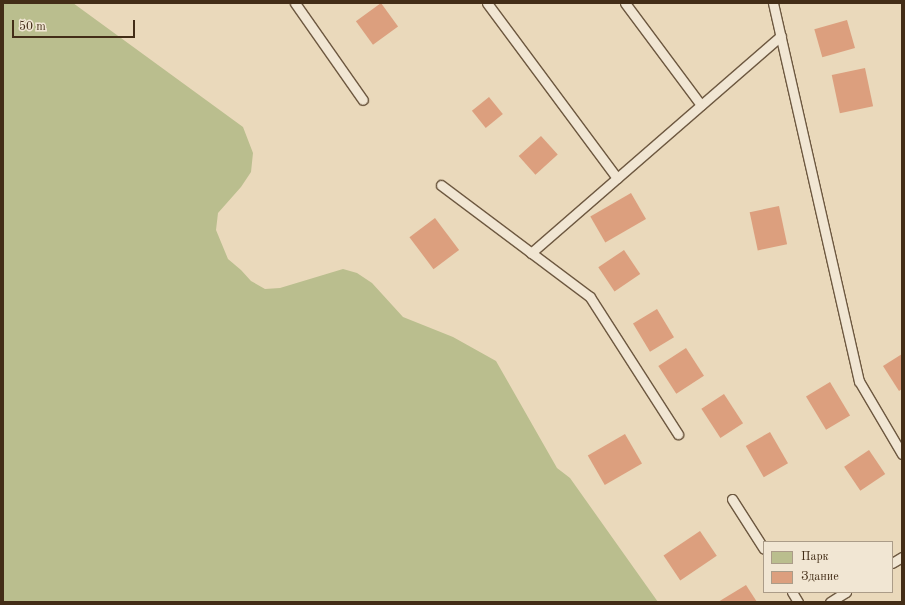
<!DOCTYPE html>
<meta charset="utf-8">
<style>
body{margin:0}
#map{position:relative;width:905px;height:605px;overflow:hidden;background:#ead9bb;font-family:"Old Standard TT",serif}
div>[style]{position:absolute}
.green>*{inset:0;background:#babe8e}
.building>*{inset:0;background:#dc9f7e;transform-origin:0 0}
.roads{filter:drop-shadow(1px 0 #6d5840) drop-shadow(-1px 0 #6d5840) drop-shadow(0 1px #6d5840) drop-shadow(0 -1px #6d5840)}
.lane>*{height:9px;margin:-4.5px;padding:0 4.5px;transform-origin:4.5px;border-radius:4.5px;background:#f1e6d3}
span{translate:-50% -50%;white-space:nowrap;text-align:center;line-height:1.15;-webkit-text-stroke:3px #f1e6d3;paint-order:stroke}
.frame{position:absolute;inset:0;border:4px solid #432d17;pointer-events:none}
.legend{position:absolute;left:763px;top:541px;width:130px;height:52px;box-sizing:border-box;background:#f1e6d3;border:1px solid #ab9c88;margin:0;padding:5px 7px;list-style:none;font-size:12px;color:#432d17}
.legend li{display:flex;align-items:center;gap:8px;height:20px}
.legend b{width:20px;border:1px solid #ab9c88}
.scale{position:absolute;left:12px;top:20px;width:123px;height:18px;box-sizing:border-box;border:2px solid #432d17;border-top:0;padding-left:5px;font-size:12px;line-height:14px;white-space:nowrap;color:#432d17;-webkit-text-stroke:3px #f1e6d3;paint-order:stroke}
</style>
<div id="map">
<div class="green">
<i style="clip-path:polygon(3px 3px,73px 3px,243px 127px,253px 153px,251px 172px,241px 187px,218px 213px,216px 230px,228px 259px,241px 270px,251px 281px,265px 289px,280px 288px,343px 269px,357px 273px,372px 283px,403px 317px,453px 337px,496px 361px,557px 468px,570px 478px,658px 602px,3px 602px)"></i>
</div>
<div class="building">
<i style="left:381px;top:3px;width:29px;height:31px;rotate:54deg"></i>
<i style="left:847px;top:20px;width:29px;height:34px;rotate:74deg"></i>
<i style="left:865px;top:68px;width:39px;height:34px;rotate:78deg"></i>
<i style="left:489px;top:97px;width:22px;height:22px;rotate:51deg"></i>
<i style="left:541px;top:136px;width:25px;height:30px;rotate:48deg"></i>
<i style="left:631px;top:193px;width:30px;height:47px;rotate:60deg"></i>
<i style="left:779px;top:206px;width:39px;height:30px;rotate:78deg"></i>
<i style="left:435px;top:218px;width:40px;height:32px;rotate:53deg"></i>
<i style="left:624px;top:250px;width:29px;height:31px;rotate:56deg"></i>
<i style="left:657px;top:309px;width:33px;height:28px;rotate:59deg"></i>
<i style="left:686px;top:348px;width:33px;height:33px;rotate:57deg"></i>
<i style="clip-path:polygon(902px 354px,902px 389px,899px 391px,883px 366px)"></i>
<i style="left:830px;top:382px;width:39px;height:28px;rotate:59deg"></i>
<i style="left:724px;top:394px;width:35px;height:27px;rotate:57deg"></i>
<i style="left:770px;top:432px;width:36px;height:28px;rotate:60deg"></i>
<i style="left:625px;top:434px;width:34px;height:43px;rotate:60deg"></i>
<i style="left:869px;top:450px;width:29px;height:30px;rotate:56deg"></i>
<i style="left:700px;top:531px;width:30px;height:44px;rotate:56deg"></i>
<i style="clip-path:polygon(746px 585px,757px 602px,718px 602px)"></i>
</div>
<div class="roads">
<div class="lane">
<i style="left:295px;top:3px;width:118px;rotate:55deg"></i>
<i style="left:487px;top:3px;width:218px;rotate:53.4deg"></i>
<i style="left:625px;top:3px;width:127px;rotate:53.3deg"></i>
<i style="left:773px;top:3px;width:388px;rotate:77.2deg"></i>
<i style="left:859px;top:381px;width:85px;rotate:59.5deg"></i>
<i style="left:441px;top:185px;width:186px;rotate:36.9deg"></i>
<i style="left:590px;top:297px;width:163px;rotate:57.3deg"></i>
<i style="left:531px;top:253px;width:331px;rotate:-41deg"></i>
<i style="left:732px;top:499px;width:59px;rotate:57.4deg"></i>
<i style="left:892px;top:563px;width:12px;rotate:-31deg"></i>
<i style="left:792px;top:592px;width:12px;rotate:59deg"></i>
<i style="left:830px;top:602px;width:19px;rotate:-32deg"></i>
</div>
</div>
<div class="frame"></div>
<ul class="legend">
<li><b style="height:11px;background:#babe8e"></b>Парк</li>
<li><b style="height:11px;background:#dc9f7e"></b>Здание</li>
</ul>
<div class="scale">50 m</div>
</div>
